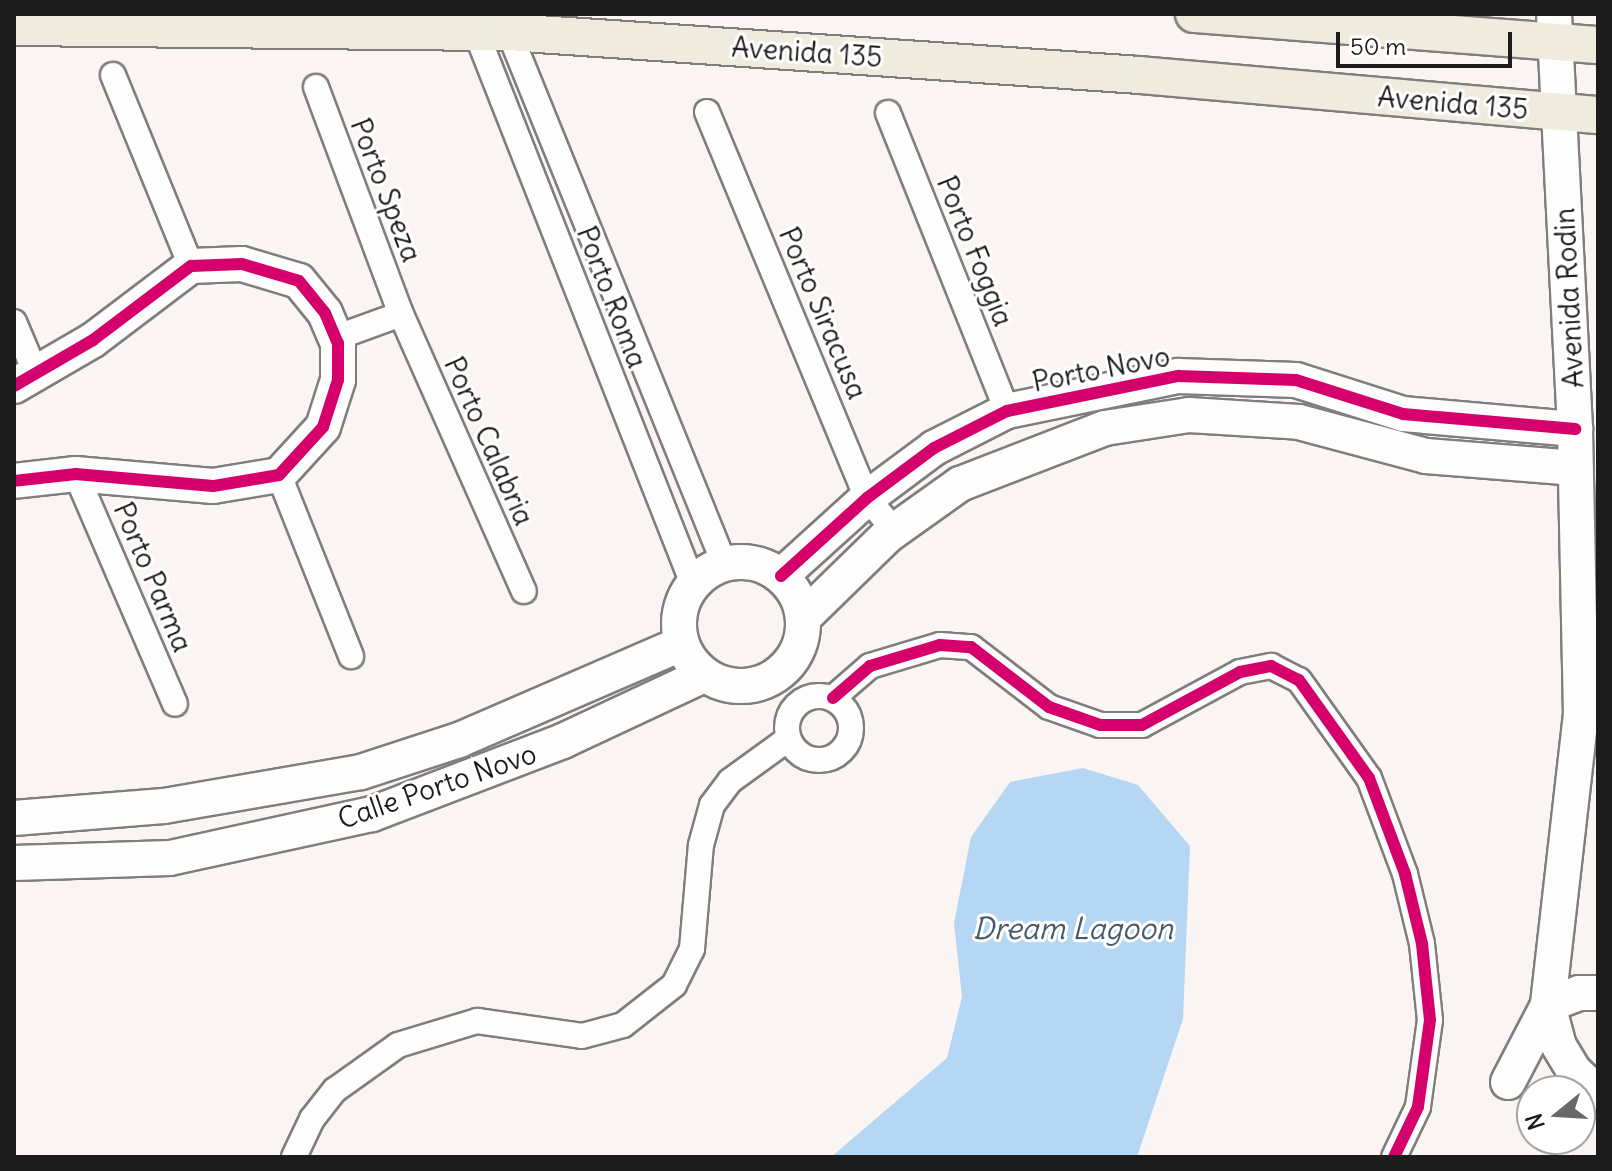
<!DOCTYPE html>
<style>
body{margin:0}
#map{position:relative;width:1612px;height:1171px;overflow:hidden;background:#faf4f3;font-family:Delius,sans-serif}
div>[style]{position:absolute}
.water>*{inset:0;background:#b5d7f4}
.roads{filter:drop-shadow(2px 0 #807d7d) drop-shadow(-2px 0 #807d7d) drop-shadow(0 2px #807d7d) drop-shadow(0 -2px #807d7d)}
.street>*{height:24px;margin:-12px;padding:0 12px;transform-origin:12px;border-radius:12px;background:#fefdfd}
.street>.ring{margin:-12px;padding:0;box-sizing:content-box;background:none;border:24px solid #fefdfd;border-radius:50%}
.secondary>*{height:34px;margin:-17px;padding:0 17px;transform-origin:17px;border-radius:17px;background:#fefdfd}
.secondary>.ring{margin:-17px;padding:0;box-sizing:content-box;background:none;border:34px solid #fefdfd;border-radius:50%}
.primary>*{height:36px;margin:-18px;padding:0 18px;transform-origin:18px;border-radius:18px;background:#efecdf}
.cycleway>*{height:12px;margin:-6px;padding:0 6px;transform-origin:6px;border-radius:6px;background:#d6006c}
span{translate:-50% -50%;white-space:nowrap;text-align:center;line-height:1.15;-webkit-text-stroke:6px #fff;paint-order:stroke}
.street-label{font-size:28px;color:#1c1c1c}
.water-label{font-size:30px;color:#475968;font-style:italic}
.frame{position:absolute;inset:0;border:16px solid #1c1c1c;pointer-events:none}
.north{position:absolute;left:1516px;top:1075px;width:80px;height:80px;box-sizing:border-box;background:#fff;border:2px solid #a4a4a4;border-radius:50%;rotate:252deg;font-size:22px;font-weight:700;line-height:32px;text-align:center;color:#1c1c1c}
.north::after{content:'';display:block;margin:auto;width:28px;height:36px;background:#6a6867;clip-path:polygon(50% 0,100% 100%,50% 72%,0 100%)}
.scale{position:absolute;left:1336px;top:32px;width:176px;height:36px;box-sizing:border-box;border:4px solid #1c1c1c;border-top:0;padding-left:10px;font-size:24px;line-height:28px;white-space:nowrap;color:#1c1c1c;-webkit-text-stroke:6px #fff;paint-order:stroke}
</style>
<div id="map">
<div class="water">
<i style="clip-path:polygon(1083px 768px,1138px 785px,1190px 846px,1183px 1019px,1137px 1157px,831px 1157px,947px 1058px,962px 997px,954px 923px,971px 837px,1010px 782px)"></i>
</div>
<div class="roads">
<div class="street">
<i style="left:476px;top:32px;width:593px;rotate:68.54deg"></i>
<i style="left:509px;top:32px;width:573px;rotate:67.96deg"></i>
<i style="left:113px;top:75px;width:206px;rotate:67.8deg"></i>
<i style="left:316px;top:87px;width:242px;rotate:69.5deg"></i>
<i style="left:401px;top:314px;width:303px;rotate:66.1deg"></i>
<i style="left:707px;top:112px;width:418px;rotate:67.5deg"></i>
<i style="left:867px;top:498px;width:42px;rotate:49.8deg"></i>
<i style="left:888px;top:113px;width:321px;rotate:68.2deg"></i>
<i style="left:14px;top:322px;width:56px;rotate:67.1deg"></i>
<i style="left:335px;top:338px;width:70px;rotate:-20deg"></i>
<i style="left:76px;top:474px;width:250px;rotate:66.7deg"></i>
<i style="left:279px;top:475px;width:195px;rotate:68.3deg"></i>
<i class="ring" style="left:787px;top:696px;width:40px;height:40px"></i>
<i style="left:833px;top:698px;width:49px;rotate:-40.9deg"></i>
<i style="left:870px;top:666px;width:73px;rotate:-16.7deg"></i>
<i style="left:940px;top:645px;width:31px;rotate:4deg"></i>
<i style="left:971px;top:647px;width:98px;rotate:37.6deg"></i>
<i style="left:1049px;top:707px;width:54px;rotate:19.4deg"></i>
<i style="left:1100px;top:725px;width:42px"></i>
<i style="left:1142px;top:725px;width:111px;rotate:-28.4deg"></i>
<i style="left:1240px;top:672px;width:32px;rotate:-11deg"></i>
<i style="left:1271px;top:666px;width:31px;rotate:27deg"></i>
<i style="left:1299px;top:680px;width:120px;rotate:54.5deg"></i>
<i style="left:1369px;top:778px;width:103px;rotate:69.4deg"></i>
<i style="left:1405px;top:874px;width:72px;rotate:76.3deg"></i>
<i style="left:1422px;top:944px;width:76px;rotate:84deg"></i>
<i style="left:1430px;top:1020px;width:88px;rotate:97.9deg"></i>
<i style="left:1418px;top:1107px;width:55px;rotate:115.6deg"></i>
<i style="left:294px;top:1157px;width:42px;rotate:-64.7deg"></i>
<i style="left:312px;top:1119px;width:37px;rotate:-52deg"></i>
<i style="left:335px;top:1090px;width:77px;rotate:-35.5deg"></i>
<i style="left:398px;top:1045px;width:83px;rotate:-16.9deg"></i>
<i style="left:477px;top:1021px;width:106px;rotate:8.1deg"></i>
<i style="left:582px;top:1036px;width:42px;rotate:-15deg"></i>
<i style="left:623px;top:1025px;width:65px;rotate:-38.1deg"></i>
<i style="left:674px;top:985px;width:40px;rotate:-63.4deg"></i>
<i style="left:692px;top:949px;width:104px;rotate:-85.1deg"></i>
<i style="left:701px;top:845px;width:41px;rotate:-74.6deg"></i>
<i style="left:712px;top:805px;width:30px;rotate:-53deg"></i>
<i style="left:730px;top:781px;width:72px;rotate:-35.9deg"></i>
</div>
<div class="secondary">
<i style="left:1554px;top:14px;width:416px;rotate:87.1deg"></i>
<i style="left:1575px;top:429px;width:285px;rotate:88.8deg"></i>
<i style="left:1581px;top:714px;width:293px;rotate:96.5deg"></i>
<i style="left:1548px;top:1005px;width:42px;rotate:75deg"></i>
<i style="left:1559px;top:1046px;width:29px;rotate:59deg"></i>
<i style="left:1574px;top:1071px;width:33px;rotate:43deg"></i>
<i style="left:14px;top:386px;width:91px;rotate:-30.2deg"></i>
<i style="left:93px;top:340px;width:123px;rotate:-37.1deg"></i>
<i style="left:191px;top:266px;width:51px;rotate:-2.2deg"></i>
<i style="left:242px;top:264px;width:59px;rotate:16.6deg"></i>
<i style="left:299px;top:281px;width:41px;rotate:50.9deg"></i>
<i style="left:325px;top:313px;width:33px;rotate:67deg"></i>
<i style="left:338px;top:343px;width:37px;rotate:90deg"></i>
<i style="left:338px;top:380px;width:49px;rotate:107.7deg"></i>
<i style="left:323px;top:427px;width:65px;rotate:132.5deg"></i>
<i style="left:279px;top:475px;width:67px;rotate:170.5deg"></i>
<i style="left:213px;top:486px;width:138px;rotate:-175deg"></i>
<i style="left:76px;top:474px;width:62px;rotate:173.6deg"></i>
<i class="ring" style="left:679px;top:562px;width:90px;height:90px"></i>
<i style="left:781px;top:576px;width:116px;rotate:-42.2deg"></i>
<i style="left:867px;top:498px;width:84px;rotate:-36.7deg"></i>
<i style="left:934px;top:448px;width:82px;rotate:-26.9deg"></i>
<i style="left:1007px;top:411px;width:175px;rotate:-11.6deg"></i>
<i style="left:1178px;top:376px;width:118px;rotate:1.9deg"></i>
<i style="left:1296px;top:380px;width:112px;rotate:17.6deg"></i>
<i style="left:1403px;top:414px;width:173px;rotate:5deg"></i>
<i style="left:803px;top:618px;width:117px;rotate:-44.3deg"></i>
<i style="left:887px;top:536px;width:90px;rotate:-35.5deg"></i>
<i style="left:960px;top:484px;width:155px;rotate:-21.1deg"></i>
<i style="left:1105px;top:428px;width:85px;rotate:-8.8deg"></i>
<i style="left:1189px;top:415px;width:110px;rotate:3.6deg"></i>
<i style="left:1299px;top:422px;width:131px;rotate:15deg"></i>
<i style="left:1426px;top:456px;width:150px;rotate:4.6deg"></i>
<i style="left:14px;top:818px;width:150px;rotate:-4.6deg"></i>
<i style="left:164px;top:806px;width:200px;rotate:-9.8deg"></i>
<i style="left:361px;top:772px;width:103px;rotate:-18.1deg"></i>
<i style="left:459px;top:740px;width:242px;rotate:-23.4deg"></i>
<i style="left:14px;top:863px;width:156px;rotate:-1.8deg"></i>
<i style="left:170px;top:858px;width:207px;rotate:-12.3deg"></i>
<i style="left:372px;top:814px;width:204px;rotate:-20.9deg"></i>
<i style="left:563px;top:741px;width:156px;rotate:-25.1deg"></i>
<i style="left:1508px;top:1082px;width:87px;rotate:-62.5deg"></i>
<i style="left:1548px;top:1005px;width:33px;rotate:-21deg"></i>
<i style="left:1579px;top:993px;width:19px"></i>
</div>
<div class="primary">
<i style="left:1194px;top:14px;width:405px;rotate:4.4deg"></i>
<i style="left:14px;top:27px;width:495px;rotate:0.6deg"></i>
<i style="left:509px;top:32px;width:631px;rotate:3.9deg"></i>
<i style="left:1139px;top:75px;width:461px;rotate:5deg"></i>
</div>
</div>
<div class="cycleway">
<i style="left:14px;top:386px;width:91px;rotate:-30.2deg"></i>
<i style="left:93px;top:340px;width:123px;rotate:-37.1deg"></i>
<i style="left:191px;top:266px;width:51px;rotate:-2.2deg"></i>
<i style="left:242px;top:264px;width:59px;rotate:16.6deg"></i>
<i style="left:299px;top:281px;width:41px;rotate:50.9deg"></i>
<i style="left:325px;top:313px;width:33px;rotate:67deg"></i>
<i style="left:338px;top:343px;width:37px;rotate:90deg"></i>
<i style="left:338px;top:380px;width:49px;rotate:107.7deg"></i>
<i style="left:323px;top:427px;width:65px;rotate:132.5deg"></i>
<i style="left:279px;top:475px;width:67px;rotate:170.5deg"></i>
<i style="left:213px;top:486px;width:138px;rotate:-175deg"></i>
<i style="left:76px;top:474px;width:62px;rotate:173.6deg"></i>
<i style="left:781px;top:576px;width:116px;rotate:-42.2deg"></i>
<i style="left:867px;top:498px;width:84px;rotate:-36.7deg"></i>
<i style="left:934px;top:448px;width:82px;rotate:-26.9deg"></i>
<i style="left:1007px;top:411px;width:175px;rotate:-11.6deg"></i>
<i style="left:1178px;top:376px;width:118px;rotate:1.9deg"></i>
<i style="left:1296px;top:380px;width:112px;rotate:17.6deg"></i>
<i style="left:1403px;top:414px;width:173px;rotate:5deg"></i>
<i style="left:833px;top:698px;width:49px;rotate:-40.9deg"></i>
<i style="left:870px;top:666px;width:73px;rotate:-16.7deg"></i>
<i style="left:940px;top:645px;width:31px;rotate:4deg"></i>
<i style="left:971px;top:647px;width:98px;rotate:37.6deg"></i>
<i style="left:1049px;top:707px;width:54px;rotate:19.4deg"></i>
<i style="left:1100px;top:725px;width:42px"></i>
<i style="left:1142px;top:725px;width:111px;rotate:-28.4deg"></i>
<i style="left:1240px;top:672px;width:32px;rotate:-11deg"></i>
<i style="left:1271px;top:666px;width:31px;rotate:27deg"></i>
<i style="left:1299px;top:680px;width:120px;rotate:54.5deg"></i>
<i style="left:1369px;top:778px;width:103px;rotate:69.4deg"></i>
<i style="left:1405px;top:874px;width:72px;rotate:76.3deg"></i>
<i style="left:1422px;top:944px;width:76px;rotate:84deg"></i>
<i style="left:1430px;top:1020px;width:88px;rotate:97.9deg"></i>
<i style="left:1418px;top:1107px;width:55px;rotate:115.6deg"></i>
</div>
<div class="street-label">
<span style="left:807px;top:52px;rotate:4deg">Avenida 135</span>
<span style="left:1453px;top:103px;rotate:5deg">Avenida 135</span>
<span style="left:386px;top:190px;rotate:69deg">Porto Speza</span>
<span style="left:975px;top:251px;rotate:68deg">Porto Foggia</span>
<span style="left:612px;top:297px;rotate:69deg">Porto Roma</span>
<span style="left:1569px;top:298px;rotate:-93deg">Avenida Rodin</span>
<span style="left:823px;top:313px;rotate:67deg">Porto Siracusa</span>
<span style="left:1101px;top:369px;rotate:-11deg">Porto Novo</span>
<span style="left:489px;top:441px;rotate:66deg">Porto Calabria</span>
<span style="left:153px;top:577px;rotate:67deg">Porto Parma</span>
<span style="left:437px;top:786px;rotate:-19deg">Calle Porto Novo</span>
</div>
<div class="water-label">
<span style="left:1073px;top:928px">Dream Lagoon</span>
</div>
<div class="frame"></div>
<div class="north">N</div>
<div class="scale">50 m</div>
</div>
